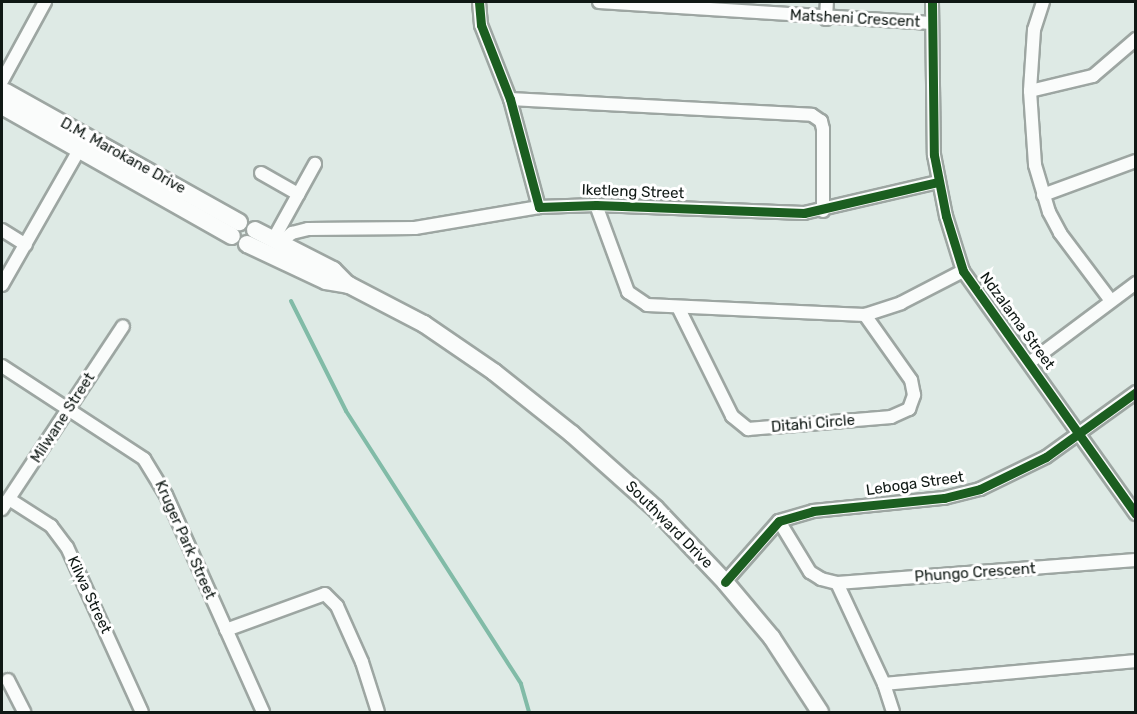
<!DOCTYPE html>
<style>
body{margin:0}
#map{position:relative;width:1137px;height:714px;overflow:hidden;background:#deeae5;font-family:Rubik,sans-serif}
div>[style]{position:absolute}
.stream>*{height:4px;margin:-2px;padding:0 2px;transform-origin:2px;border-radius:2px;background:#81bba7}
.roads{filter:drop-shadow(2px 0 #9da6a2) drop-shadow(-2px 0 #9da6a2) drop-shadow(0 2px #9da6a2) drop-shadow(0 -2px #9da6a2)}
.minor>*{height:12px;margin:-6px;padding:0 6px;transform-origin:6px;border-radius:6px;background:#fafcfb}
.major>*{height:16px;margin:-8px;padding:0 8px;transform-origin:8px;border-radius:8px;background:#fafcfb}
.cycleway>*{height:9px;margin:-4.5px;padding:0 4.5px;transform-origin:4.5px;border-radius:4.5px;background:#1b5e20}
span{translate:-50% -50%;white-space:nowrap;text-align:center;line-height:1.15;-webkit-text-stroke:6px #fff;paint-order:stroke}
.street-label{font-size:15px;color:#0f1814}
.frame{position:absolute;inset:0;border:3px solid #0f1814;pointer-events:none}
</style>
<div id="map">
<div class="stream">
<i style="left:291px;top:301px;width:123px;rotate:63.4deg"></i>
<i style="left:346px;top:411px;width:324px;rotate:57.3deg"></i>
<i style="left:521px;top:684px;width:29px;rotate:74deg"></i>
</div>
<div class="roads">
<div class="minor">
<i style="left:479px;top:2px;width:23px;rotate:85deg"></i>
<i style="left:481px;top:25px;width:79px;rotate:68.6deg"></i>
<i style="left:510px;top:99px;width:112px;rotate:75deg"></i>
<i style="left:539px;top:207px;width:57px;rotate:-2deg"></i>
<i style="left:596px;top:205px;width:208px;rotate:2.2deg"></i>
<i style="left:804px;top:213px;width:138px;rotate:-13deg"></i>
<i style="left:599px;top:2px;width:333px;rotate:3.6deg"></i>
<i style="left:932px;top:2px;width:153px;rotate:89.3deg"></i>
<i style="left:934px;top:155px;width:62px;rotate:78.9deg"></i>
<i style="left:946px;top:216px;width:58px;rotate:72.8deg"></i>
<i style="left:963px;top:271px;width:298px;rotate:54.6deg"></i>
<i style="left:1043px;top:2px;width:29px;rotate:108deg"></i>
<i style="left:1034px;top:30px;width:61px;rotate:93.8deg"></i>
<i style="left:1030px;top:91px;width:74px;rotate:86.1deg"></i>
<i style="left:1035px;top:165px;width:49px;rotate:73.4deg"></i>
<i style="left:1049px;top:212px;width:24px;rotate:62deg"></i>
<i style="left:1060px;top:233px;width:85px;rotate:53.1deg"></i>
<i style="left:826px;top:19px;width:17px;rotate:-87deg"></i>
<i style="left:2px;top:81px;width:90px;rotate:-61.4deg"></i>
<i style="left:1030px;top:91px;width:65px;rotate:-13.4deg"></i>
<i style="left:1093px;top:76px;width:57px;rotate:-40.7deg"></i>
<i style="left:510px;top:99px;width:302px;rotate:3deg"></i>
<i style="left:812px;top:115px;width:11px;rotate:34deg"></i>
<i style="left:821px;top:121px;width:8px;rotate:76deg"></i>
<i style="left:823px;top:129px;width:82px;rotate:90deg"></i>
<i style="left:261px;top:173px;width:43px;rotate:29.6deg"></i>
<i style="left:1043px;top:195px;width:99px;rotate:-20.1deg"></i>
<i style="left:596px;top:205px;width:93px;rotate:69.8deg"></i>
<i style="left:628px;top:292px;width:23px;rotate:34deg"></i>
<i style="left:647px;top:305px;width:218px;rotate:2.6deg"></i>
<i style="left:865px;top:315px;width:38px;rotate:-18deg"></i>
<i style="left:901px;top:303px;width:70px;rotate:-27.3deg"></i>
<i style="left:2px;top:230px;width:28px;rotate:32deg"></i>
<i style="left:273px;top:240px;width:87px;rotate:-61.1deg"></i>
<i style="left:280px;top:243px;width:16px;rotate:-40deg"></i>
<i style="left:292px;top:233px;width:16px;rotate:-14deg"></i>
<i style="left:308px;top:229px;width:107px;rotate:-0.5deg"></i>
<i style="left:415px;top:228px;width:126px;rotate:-9.6deg"></i>
<i style="left:2px;top:285px;width:155px;rotate:-60.3deg"></i>
<i style="left:678px;top:307px;width:122px;rotate:63.6deg"></i>
<i style="left:732px;top:416px;width:21px;rotate:39deg"></i>
<i style="left:748px;top:429px;width:144px;rotate:-4.8deg"></i>
<i style="left:891px;top:417px;width:20px;rotate:-24deg"></i>
<i style="left:909px;top:409px;width:15px;rotate:-70deg"></i>
<i style="left:914px;top:395px;width:15px;rotate:-101deg"></i>
<i style="left:911px;top:380px;width:80px;rotate:-125.3deg"></i>
<i style="left:1029px;top:363px;width:134px;rotate:-36.8deg"></i>
<i style="left:2px;top:366px;width:170px;rotate:33.2deg"></i>
<i style="left:144px;top:459px;width:42px;rotate:58.6deg"></i>
<i style="left:166px;top:495px;width:238px;rotate:65.9deg"></i>
<i style="left:9px;top:499px;width:50px;rotate:32.7deg"></i>
<i style="left:51px;top:526px;width:26px;rotate:53deg"></i>
<i style="left:67px;top:547px;width:181px;rotate:65.6deg"></i>
<i style="left:2px;top:509px;width:219px;rotate:-56.5deg"></i>
<i style="left:779px;top:521px;width:60px;rotate:58.7deg"></i>
<i style="left:810px;top:572px;width:13px;rotate:32deg"></i>
<i style="left:821px;top:579px;width:16px;rotate:14deg"></i>
<i style="left:837px;top:583px;width:300px;rotate:-4.4deg"></i>
<i style="left:725px;top:582px;width:81px;rotate:-48.5deg"></i>
<i style="left:779px;top:521px;width:35px;rotate:-16deg"></i>
<i style="left:813px;top:511px;width:132px;rotate:-5.7deg"></i>
<i style="left:944px;top:498px;width:37px;rotate:-14deg"></i>
<i style="left:980px;top:489px;width:73px;rotate:-25.9deg"></i>
<i style="left:1046px;top:457px;width:111px;rotate:-35.8deg"></i>
<i style="left:837px;top:583px;width:111px;rotate:65deg"></i>
<i style="left:884px;top:684px;width:29px;rotate:72deg"></i>
<i style="left:226px;top:630px;width:105px;rotate:-20deg"></i>
<i style="left:325px;top:594px;width:17px;rotate:45deg"></i>
<i style="left:337px;top:606px;width:61px;rotate:65.9deg"></i>
<i style="left:362px;top:662px;width:52px;rotate:72.3deg"></i>
<i style="left:8px;top:680px;width:36px;rotate:63deg"></i>
<i style="left:884px;top:684px;width:253px;rotate:-5.2deg"></i>
</div>
<div class="major">
<i style="left:6px;top:92px;width:267px;rotate:29.2deg"></i>
<i style="left:2px;top:106px;width:264px;rotate:29.5deg"></i>
<i style="left:255px;top:230px;width:88px;rotate:27.1deg"></i>
<i style="left:333px;top:270px;width:21px;rotate:45deg"></i>
<i style="left:247px;top:244px;width:87px;rotate:25.1deg"></i>
<i style="left:326px;top:281px;width:23px;rotate:10deg"></i>
<i style="left:349px;top:285px;width:85px;rotate:27.5deg"></i>
<i style="left:424px;top:324px;width:85px;rotate:34.4deg"></i>
<i style="left:494px;top:372px;width:100px;rotate:38.5deg"></i>
<i style="left:572px;top:434px;width:111px;rotate:41.7deg"></i>
<i style="left:655px;top:508px;width:102px;rotate:46.6deg"></i>
<i style="left:725px;top:582px;width:73px;rotate:50deg"></i>
<i style="left:772px;top:638px;width:88px;rotate:57deg"></i>
</div>
</div>
<div class="cycleway">
<i style="left:479px;top:2px;width:23px;rotate:85deg"></i>
<i style="left:481px;top:25px;width:79px;rotate:68.6deg"></i>
<i style="left:510px;top:99px;width:112px;rotate:75deg"></i>
<i style="left:539px;top:207px;width:57px;rotate:-2deg"></i>
<i style="left:596px;top:205px;width:208px;rotate:2.2deg"></i>
<i style="left:804px;top:213px;width:138px;rotate:-13deg"></i>
<i style="left:932px;top:2px;width:153px;rotate:89.3deg"></i>
<i style="left:934px;top:155px;width:62px;rotate:78.9deg"></i>
<i style="left:946px;top:216px;width:58px;rotate:72.8deg"></i>
<i style="left:963px;top:271px;width:298px;rotate:54.6deg"></i>
<i style="left:725px;top:582px;width:81px;rotate:-48.5deg"></i>
<i style="left:779px;top:521px;width:35px;rotate:-16deg"></i>
<i style="left:813px;top:511px;width:132px;rotate:-5.7deg"></i>
<i style="left:944px;top:498px;width:37px;rotate:-14deg"></i>
<i style="left:980px;top:489px;width:73px;rotate:-25.9deg"></i>
<i style="left:1046px;top:457px;width:111px;rotate:-35.8deg"></i>
</div>
<div class="street-label">
<span style="left:855px;top:19px;rotate:3deg">Matsheni Crescent</span>
<span style="left:123px;top:156px;rotate:29deg">D.M. Marokane Drive</span>
<span style="left:633px;top:192px;rotate:2deg">Iketleng Street</span>
<span style="left:1017px;top:321px;rotate:54deg">Ndzalama Street</span>
<span style="left:63px;top:418px;rotate:-57deg">Milwane Street</span>
<span style="left:813px;top:424px;rotate:-5deg">Ditahi Circle</span>
<span style="left:915px;top:484px;rotate:-8deg">Leboga Street</span>
<span style="left:669px;top:525px;rotate:45deg">Southward Drive</span>
<span style="left:185px;top:540px;rotate:66deg">Kruger Park Street</span>
<span style="left:975px;top:573px;rotate:-4deg">Phungo Crescent</span>
<span style="left:89px;top:595px;rotate:65deg">Kilwa Street</span>
</div>
<div class="frame"></div>
</div>
